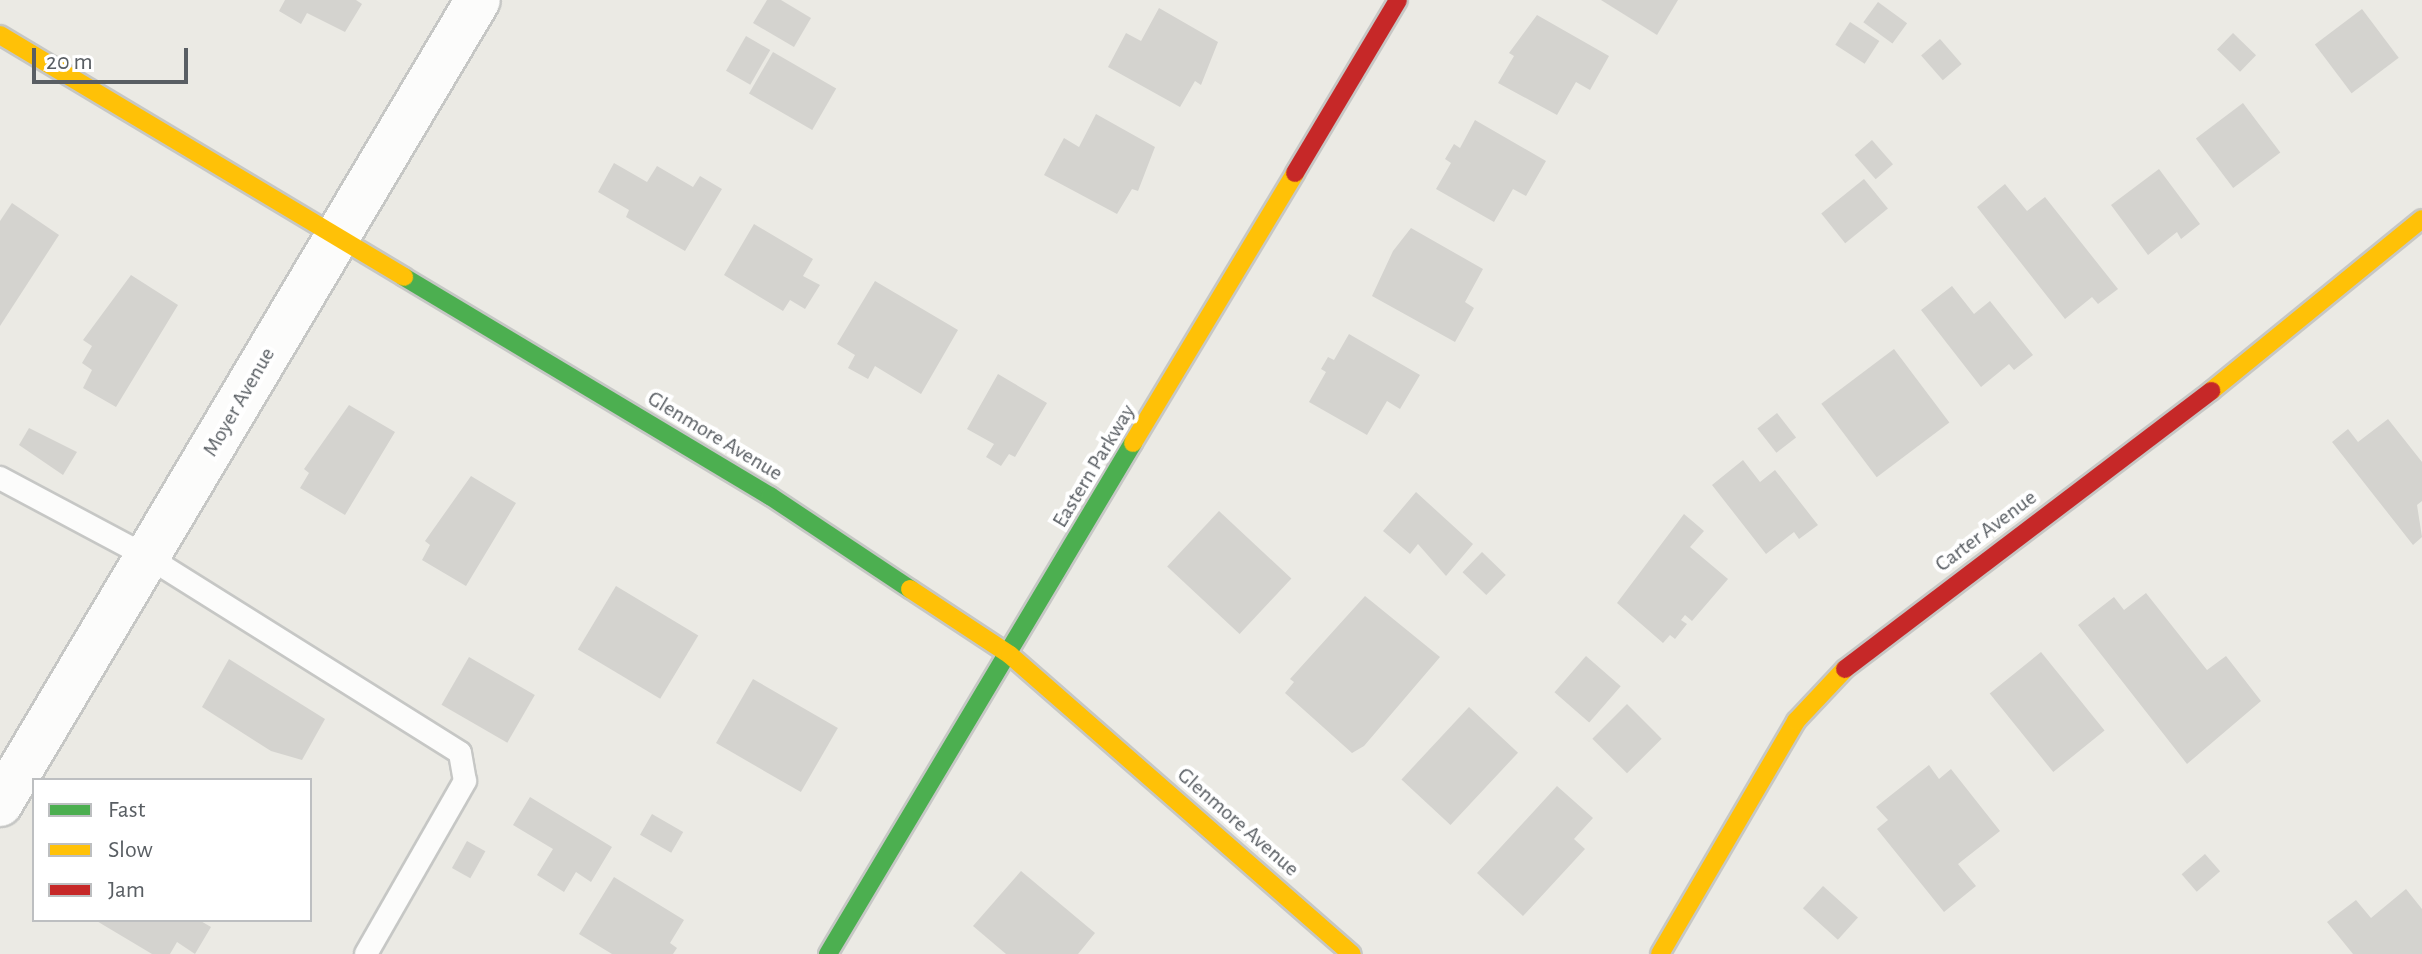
<!DOCTYPE html>
<style>
body{margin:0}
#map{position:relative;width:2422px;height:954px;overflow:hidden;background:#ebeae4;font-family:"Alegreya Sans",sans-serif}
div>[style]{position:absolute}
.building>*{inset:0;background:#d4d3cf;transform-origin:0 0}
.roads{filter:drop-shadow(2px 0 #c6c7c5) drop-shadow(-2px 0 #c6c7c5) drop-shadow(0 2px #c6c7c5) drop-shadow(0 -2px #c6c7c5)}
.lane>*{height:22px;margin:-11px;padding:0 11px;transform-origin:11px;border-radius:11px;background:#fcfcfb}
.street>*{height:44px;margin:-22px;padding:0 22px;transform-origin:22px;border-radius:22px;background:#fcfcfb}
.fast>*{height:18px;margin:-9px;padding:0 9px;transform-origin:9px;border-radius:9px;background:#4caf50}
.slow>*{height:18px;margin:-9px;padding:0 9px;transform-origin:9px;border-radius:9px;background:#ffc107}
.jam>*{height:18px;margin:-9px;padding:0 9px;transform-origin:9px;border-radius:9px;background:#c62828}
span{translate:-50% -50%;white-space:nowrap;text-align:center;line-height:1.15;-webkit-text-stroke:8px #fff;paint-order:stroke}
.street-label{font-size:22px;color:#595e63}
.legend{position:absolute;left:32px;top:778px;width:280px;height:144px;box-sizing:border-box;background:#fff;border:2px solid #bdbfc1;margin:0;padding:10px 14px;list-style:none;font-size:24px;color:#595e63}
.legend li{display:flex;align-items:center;gap:16px;height:40px}
.legend b{width:40px;border:2px solid #bdbfc1}
.scale{position:absolute;left:32px;top:48px;width:156px;height:36px;box-sizing:border-box;border:4px solid #595e63;border-top:0;padding-left:10px;font-size:24px;line-height:28px;white-space:nowrap;color:#595e63;-webkit-text-stroke:6px #fff;paint-order:stroke}
</style>
<div id="map">
<div class="building">
<i style="clip-path:polygon(285px 0,356px 0,362px 4px,345px 32px,307px 13px,301px 24px,279px 11px)"></i>
<i style="clip-path:polygon(767px 0,781px 0,811px 18px,794px 47px,753px 23px)"></i>
<i style="clip-path:polygon(1601px 0,1678px 0,1657px 35px)"></i>
<i style="left:1878px;top:2px;width:36px;height:25px;rotate:36deg"></i>
<i style="clip-path:polygon(1159px 8px,1218px 42px,1201px 85px,1195px 81px,1180px 107px,1108px 67px,1126px 33px,1141px 41px)"></i>
<i style="left:2362px;top:9px;width:61px;height:59px;rotate:53deg"></i>
<i style="clip-path:polygon(1537px 15px,1609px 56px,1590px 90px,1576px 82px,1557px 115px,1498px 83px,1514px 56px,1509px 53px)"></i>
<i style="left:1850px;top:22px;width:35px;height:27px;rotate:33deg"></i>
<i style="left:2233px;top:33px;width:32px;height:23px;rotate:44deg"></i>
<i style="left:746px;top:36px;width:28px;height:40px;rotate:30deg"></i>
<i style="left:1940px;top:39px;width:33px;height:25px;rotate:49deg"></i>
<i style="left:773px;top:52px;width:73px;height:48px;rotate:30deg"></i>
<i style="left:2243px;top:103px;width:62px;height:59px;rotate:53deg"></i>
<i style="clip-path:polygon(1096px 114px,1155px 147px,1138px 191px,1132px 189px,1117px 214px,1044px 175px,1064px 138px,1079px 147px)"></i>
<i style="clip-path:polygon(1475px 120px,1546px 161px,1526px 196px,1513px 189px,1494px 222px,1436px 189px,1451px 163px,1445px 159px,1454px 144px,1460px 148px)"></i>
<i style="left:1872px;top:140px;width:32px;height:23px;rotate:49deg"></i>
<i style="clip-path:polygon(614px 163px,647px 182px,657px 166px,693px 187px,700px 176px,722px 189px,685px 251px,626px 217px,629px 210px,598px 192px)"></i>
<i style="clip-path:polygon(2159px 169px,2200px 224px,2181px 239px,2177px 232px,2148px 255px,2111px 205px)"></i>
<i style="left:1864px;top:179px;width:38px;height:55px;rotate:51deg"></i>
<i style="clip-path:polygon(2005px 184px,2027px 211px,2045px 197px,2118px 289px,2098px 304px,2092px 297px,2065px 319px,1977px 207px)"></i>
<i style="clip-path:polygon(12px 203px,59px 235px,0 326px,0 221px)"></i>
<i style="clip-path:polygon(754px 224px,813px 259px,803px 276px,820px 285px,805px 309px,790px 300px,783px 311px,724px 275px)"></i>
<i style="clip-path:polygon(1411px 228px,1483px 269px,1465px 302px,1474px 308px,1455px 342px,1372px 296px,1393px 251px)"></i>
<i style="clip-path:polygon(131px 275px,178px 305px,116px 407px,83px 388px,92px 370px,82px 363px,92px 346px,83px 340px)"></i>
<i style="clip-path:polygon(875px 281px,958px 330px,921px 394px,875px 366px,868px 379px,848px 368px,855px 355px,837px 344px)"></i>
<i style="clip-path:polygon(1952px 286px,1974px 314px,1990px 301px,2033px 355px,2014px 370px,2009px 364px,1981px 387px,1921px 310px)"></i>
<i style="clip-path:polygon(1349px 334px,1420px 375px,1400px 409px,1387px 401px,1367px 435px,1309px 402px,1326px 372px,1321px 369px,1328px 357px,1334px 360px)"></i>
<i style="left:1894px;top:349px;width:92px;height:91px;rotate:53deg"></i>
<i style="clip-path:polygon(998px 374px,1047px 403px,1015px 457px,1009px 454px,1001px 466px,986px 457px,994px 444px,967px 429px)"></i>
<i style="clip-path:polygon(349px 405px,395px 432px,345px 515px,300px 488px,309px 473px,304px 469px)"></i>
<i style="left:1777px;top:413px;width:31px;height:25px;rotate:52deg"></i>
<i style="clip-path:polygon(2388px 419px,2422px 462px,2422px 501px,2417px 505px,2422px 537px,2413px 545px,2332px 442px,2348px 429px,2358px 442px)"></i>
<i style="clip-path:polygon(29px 428px,77px 452px,63px 475px,19px 445px)"></i>
<i style="clip-path:polygon(1743px 460px,1760px 482px,1775px 470px,1818px 525px,1799px 539px,1794px 532px,1766px 554px,1712px 485px)"></i>
<i style="clip-path:polygon(471px 476px,516px 503px,466px 586px,422px 560px,430px 545px,425px 541px)"></i>
<i style="clip-path:polygon(1416px 492px,1473px 544px,1446px 576px,1418px 544px,1410px 554px,1383px 531px)"></i>
<i style="left:1219px;top:511px;width:99px;height:76px;rotate:43deg"></i>
<i style="clip-path:polygon(1684px 514px,1704px 531px,1690px 547px,1728px 579px,1692px 621px,1685px 615px,1681px 620px,1687px 624px,1675px 639px,1670px 635px,1663px 643px,1617px 603px)"></i>
<i style="left:1482px;top:552px;width:33px;height:28px;rotate:44deg"></i>
<i style="left:616px;top:586px;width:96px;height:74px;rotate:31deg"></i>
<i style="clip-path:polygon(2146px 593px,2207px 670px,2226px 656px,2261px 701px,2187px 764px,2078px 625px,2114px 597px,2124px 610px)"></i>
<i style="clip-path:polygon(1365px 596px,1440px 657px,1364px 746px,1352px 753px,1285px 693px,1294px 682px,1290px 679px)"></i>
<i style="left:2041px;top:652px;width:101px;height:66px;rotate:51deg"></i>
<i style="left:1586px;top:656px;width:46px;height:48px;rotate:41deg"></i>
<i style="left:469px;top:657px;width:76px;height:55px;rotate:30deg"></i>
<i style="clip-path:polygon(229px 659px,325px 719px,302px 760px,271px 751px,202px 707px)"></i>
<i style="left:753px;top:679px;width:98px;height:74px;rotate:30deg"></i>
<i style="left:1627px;top:704px;width:49px;height:49px;rotate:45deg"></i>
<i style="left:1469px;top:707px;width:67px;height:99px;rotate:43deg"></i>
<i style="clip-path:polygon(1929px 765px,1939px 779px,1951px 769px,2000px 831px,1958px 864px,1976px 886px,1944px 912px,1877px 829px,1888px 820px,1876px 807px)"></i>
<i style="clip-path:polygon(1557px 786px,1593px 818px,1574px 839px,1585px 849px,1523px 916px,1477px 873px)"></i>
<i style="clip-path:polygon(530px 797px,612px 847px,591px 882px,576px 872px,564px 892px,537px 875px,553px 849px,513px 825px)"></i>
<i style="left:652px;top:814px;width:36px;height:24px;rotate:30deg"></i>
<i style="left:467px;top:841px;width:21px;height:31px;rotate:29deg"></i>
<i style="left:2205px;top:854px;width:23px;height:31px;rotate:49deg"></i>
<i style="clip-path:polygon(1021px 871px,1095px 933px,1078px 954px,1006px 954px,973px 926px)"></i>
<i style="clip-path:polygon(614px 877px,684px 920px,670px 943px,677px 948px,673px 954px,612px 954px,579px 934px)"></i>
<i style="left:1823px;top:886px;width:47px;height:30px;rotate:42deg"></i>
<i style="clip-path:polygon(2406px 889px,2422px 909px,2422px 954px,2353px 954px,2327px 922px,2356px 900px,2371px 918px)"></i>
<i style="clip-path:polygon(95px 920px,199px 920px,211px 927px,195px 954px,177px 942px,170px 954px,152px 954px)"></i>
</div>
<div class="roads">
<div class="lane">
<i style="left:0;top:478px;width:168px;rotate:28.1deg"></i>
<i style="left:148px;top:557px;width:368px;rotate:32.1deg"></i>
<i style="left:460px;top:753px;width:28px;rotate:80deg"></i>
<i style="left:465px;top:781px;width:199px;rotate:119.8deg"></i>
</div>
<div class="street">
<i style="left:0;top:804px;width:935px;rotate:-59.27deg"></i>
</div>
<div class="fast">
<i style="left:404px;top:277px;width:427px;rotate:30.9deg"></i>
<i style="left:770px;top:496px;width:168px;rotate:33.6deg"></i>
<i style="left:828px;top:954px;width:595px;rotate:-59.17deg"></i>
</div>
<div class="slow">
<i style="left:0;top:35px;width:471px;rotate:30.9deg"></i>
<i style="left:2211px;top:391px;width:272px;rotate:-39.2deg"></i>
<i style="left:1133px;top:443px;width:315px;rotate:-59deg"></i>
<i style="left:910px;top:589px;width:120px;rotate:33.4deg"></i>
<i style="left:1010px;top:655px;width:454px;rotate:41.2deg"></i>
<i style="left:1660px;top:954px;width:270px;rotate:-59.7deg"></i>
<i style="left:1796px;top:721px;width:71px;rotate:-46.7deg"></i>
</div>
<div class="jam">
<i style="left:1295px;top:173px;width:201px;rotate:-59.2deg"></i>
<i style="left:1845px;top:669px;width:460px;rotate:-37.2deg"></i>
</div>
</div>
<div class="street-label">
<span style="left:239px;top:402px;rotate:-60deg">Moyer Avenue</span>
<span style="left:715px;top:436px;rotate:31deg">Glenmore Avenue</span>
<span style="left:1094px;top:466px;rotate:-59deg">Eastern Parkway</span>
<span style="left:1986px;top:531px;rotate:-37deg">Carter Avenue</span>
<span style="left:1238px;top:822px;rotate:41deg">Glenmore Avenue</span>
</div>
<ul class="legend">
<li><b style="height:10px;background:#4caf50"></b>Fast</li>
<li><b style="height:10px;background:#ffc107"></b>Slow</li>
<li><b style="height:10px;background:#c62828"></b>Jam</li>
</ul>
<div class="scale">20 m</div>
</div>
